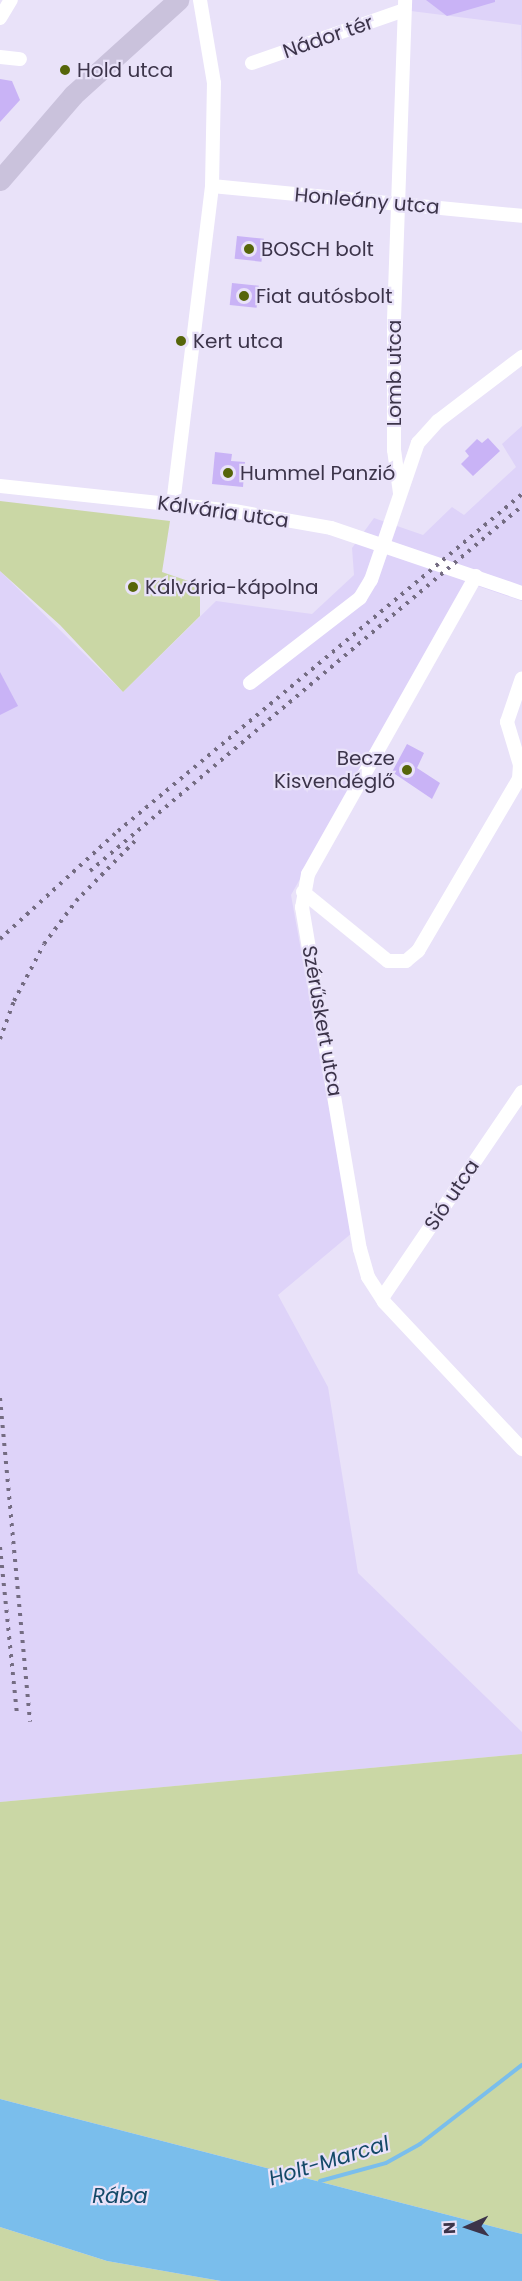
<!DOCTYPE html>
<meta charset="utf-8">
<style>
body{margin:0}
#map{position:relative;width:522px;height:2281px;overflow:hidden;background:#e9e2f9;font-family:Poppins,sans-serif}
div>[style]{position:absolute}
.built>*{inset:0;background:#ded3f9}
.green>*{inset:0;background:#cad7a5}
.water>*{inset:0;background:#7abeec}
.stream>*{height:4px;margin:-2px;padding:0 2px;transform-origin:2px;border-radius:2px;background:#7abeec}
.building>*{inset:0;background:#c9b3f6;transform-origin:0 0}
.minor>*{height:14px;margin:-7px;padding:0 7px;transform-origin:7px;border-radius:7px;background:#fff}
.primary>*{height:21px;margin:-10.5px;padding:0 10.5px;transform-origin:10.5px;border-radius:10.5px;background:#cac2dc}
.rail>*{height:4px;margin-top:-2px;transform-origin:0;background:repeating-linear-gradient(90deg,#746c82 0 3px,transparent 0 9px)}
.dots>*{width:16px;height:16px;translate:-50% -50%;box-sizing:border-box;border:3px solid #e9e2f9;border-radius:50%}
span{translate:-50% -50%;white-space:nowrap;text-align:center;line-height:1.15;-webkit-text-stroke:4.5px #e9e2f9;paint-order:stroke}
.street-label{font-size:20px;color:#3c344a}
.poi-label{font-size:20px;color:#3c344a}
.left{translate:0 -50%;text-align:left}
.right{translate:-100% -50%;text-align:right}
.water-label{font-size:21px;color:#144968;font-style:italic}
.north{position:absolute;left:438px;top:2197px;width:60px;height:60px;-webkit-text-stroke:4px #e9e2f9;paint-order:stroke;rotate:267deg;font-size:16px;font-weight:700;line-height:24px;text-align:center;color:#3c344a}
.north::after{content:'';display:block;margin:auto;width:21px;height:27px;background:#3c344a;clip-path:polygon(50% 0,100% 100%,50% 72%,0 100%)}
</style>
<div id="map">
<div class="built">
<i style="clip-path:polygon(412px 0,522px 0,522px 107px,521px 25px,411px 11px)"></i>
<i style="clip-path:polygon(522px 426px,522px 601px,466px 582px,291px 895px,352px 1233px,278px 1295px,328px 1387px,358px 1573px,522px 1732px,522px 1754px,0 1802px,0 571px,123px 692px,216px 601px,312px 614px,354px 575px,352px 548px,374px 518px,423px 535px,452px 507px,464px 515px,516px 467px,502px 444px)"></i>
</div>
<div class="green">
<i style="clip-path:polygon(0 501px,170px 521px,162px 572px,200px 585px,200px 616px,123px 692px,60px 625px,0 571px)"></i>
<i style="clip-path:polygon(522px 1754px,522px 2234px,0 2099px,0 1802px)"></i>
<i style="clip-path:polygon(0 2227px,107px 2261px,221px 2281px,0 2281px)"></i>
</div>
<div class="water">
<i style="clip-path:polygon(0 2099px,522px 2234px,522px 2281px,221px 2281px,107px 2261px,0 2227px)"></i>
</div>
<div class="stream">
<i style="left:320px;top:2181px;width:68px;rotate:-15.3deg"></i>
<i style="left:386px;top:2163px;width:39px;rotate:-29deg"></i>
<i style="left:420px;top:2144px;width:129px;rotate:-37.8deg"></i>
</div>
<div class="building">
<i style="clip-path:polygon(426px 0,495px 0,495px 2px,447px 16px)"></i>
<i style="clip-path:polygon(0 79px,12px 81px,20px 100px,0 122px)"></i>
<i style="left:237px;top:236px;width:27px;height:23px;rotate:6deg"></i>
<i style="left:232px;top:283px;width:27px;height:22px;rotate:6deg"></i>
<i style="clip-path:polygon(488px 438px,500px 451px,473px 476px,461px 464px,469px 456px,465px 451px,477px 439px,482px 443px)"></i>
<i style="clip-path:polygon(215px 452px,232px 454px,231px 461px,245px 462px,243px 487px,212px 484px)"></i>
<i style="clip-path:polygon(0 672px,18px 706px,0 715px)"></i>
<i style="clip-path:polygon(407px 744px,424px 753px,417px 768px,440px 783px,432px 799px,392px 772px)"></i>
</div>
<div class="minor">
<i style="left:0;top:18px;width:21px;rotate:-59deg"></i>
<i style="left:0;top:57px;width:20px;rotate:6deg"></i>
<i style="left:252px;top:63px;width:161px;rotate:-19.2deg"></i>
<i style="left:212px;top:186px;width:311px;rotate:5.5deg"></i>
<i style="left:0;top:486px;width:235px;rotate:6.1deg"></i>
<i style="left:234px;top:511px;width:98px;rotate:9.9deg"></i>
<i style="left:331px;top:528px;width:202px;rotate:18.8deg"></i>
<i style="left:400px;top:493px;width:43px;rotate:-97.9deg"></i>
<i style="left:394px;top:450px;width:130px;rotate:-90deg"></i>
<i style="left:394px;top:320px;width:320px;rotate:-88deg"></i>
<i style="left:173px;top:504px;width:320px;rotate:-83deg"></i>
<i style="left:212px;top:186px;width:103px;rotate:-88.9deg"></i>
<i style="left:214px;top:83px;width:84px;rotate:-99.6deg"></i>
<i style="left:476px;top:576px;width:342px;rotate:119.4deg"></i>
<i style="left:308px;top:874px;width:34px;rotate:100deg"></i>
<i style="left:302px;top:907px;width:347px;rotate:80.4deg"></i>
<i style="left:360px;top:1249px;width:29px;rotate:74deg"></i>
<i style="left:368px;top:1277px;width:30px;rotate:57deg"></i>
<i style="left:384px;top:1302px;width:202px;rotate:46.8deg"></i>
<i style="left:250px;top:683px;width:139px;rotate:-37.7deg"></i>
<i style="left:360px;top:598px;width:21px;rotate:-59deg"></i>
<i style="left:371px;top:580px;width:145px;rotate:-71.1deg"></i>
<i style="left:418px;top:443px;width:30px;rotate:-48deg"></i>
<i style="left:438px;top:421px;width:106px;rotate:-37.3deg"></i>
<i style="left:303px;top:892px;width:109px;rotate:39.1deg"></i>
<i style="left:388px;top:961px;width:18px"></i>
<i style="left:406px;top:961px;width:16px;rotate:-40deg"></i>
<i style="left:418px;top:951px;width:199px;rotate:-59.6deg"></i>
<i style="left:519px;top:779px;width:14px;rotate:-86deg"></i>
<i style="left:520px;top:765px;width:45px;rotate:-106.8deg"></i>
<i style="left:507px;top:722px;width:46px;rotate:-71.2deg"></i>
<i style="left:382px;top:1298px;width:249px;rotate:-55.8deg"></i>
</div>
<div class="primary">
<i style="left:0;top:180px;width:112px;rotate:-49.3deg"></i>
<i style="left:73px;top:95px;width:142px;rotate:-42.1deg"></i>
</div>
<div class="rail">
<i style="left:90px;top:871px;width:566px;rotate:-40.19deg"></i>
<i style="left:0;top:939px;width:160px;rotate:-42.5deg"></i>
<i style="left:118px;top:831px;width:526px;rotate:-39.83deg"></i>
<i style="left:0;top:1039px;width:40px;rotate:-69.8deg"></i>
<i style="left:14px;top:1001px;width:64px;rotate:-62.2deg"></i>
<i style="left:44px;top:944px;width:54px;rotate:-53.3deg"></i>
<i style="left:76px;top:901px;width:84px;rotate:-45.5deg"></i>
<i style="left:0;top:1398px;width:325px;rotate:84.7deg"></i>
<i style="left:0;top:1547px;width:167px;rotate:84.2deg"></i>
</div>
<div class="dots">
<i style="left:65px;top:70px;background:#56650a"></i>
<i style="left:249px;top:249px;background:#56650a"></i>
<i style="left:244px;top:296px;background:#56650a"></i>
<i style="left:181px;top:341px;background:#56650a"></i>
<i style="left:228px;top:473px;background:#56650a"></i>
<i style="left:133px;top:587px;background:#56650a"></i>
<i style="left:407px;top:770px;background:#56650a"></i>
</div>
<div class="street-label">
<span style="left:328px;top:37px;rotate:-19deg">Nádor tér</span>
<span style="left:367px;top:201px;rotate:5deg">Honleány utca</span>
<span style="left:394px;top:373px;rotate:-90deg">Lomb utca</span>
<span style="left:223px;top:512px;rotate:8deg">Kálvária utca</span>
<span style="left:322px;top:1021px;rotate:80deg">Szérűskert utca</span>
<span style="left:452px;top:1195px;rotate:-56deg">Sió utca</span>
</div>
<div class="poi-label">
<span class="left" style="left:77px;top:70px">Hold utca</span>
<span class="left" style="left:261px;top:249px">BOSCH bolt</span>
<span class="left" style="left:256px;top:296px">Fiat autósbolt</span>
<span class="left" style="left:193px;top:341px">Kert utca</span>
<span class="left" style="left:240px;top:473px">Hummel Panzió</span>
<span class="left" style="left:145px;top:587px">Kálvária-kápolna</span>
<span class="right" style="left:395px;top:770px">Becze<br>Kisvendéglő</span>
</div>
<div class="water-label">
<span style="left:329px;top:2161px;rotate:-17deg">Holt-Marcal</span>
<span style="left:120px;top:2196px">Rába</span>
</div>
<div class="north">N</div>
</div>
